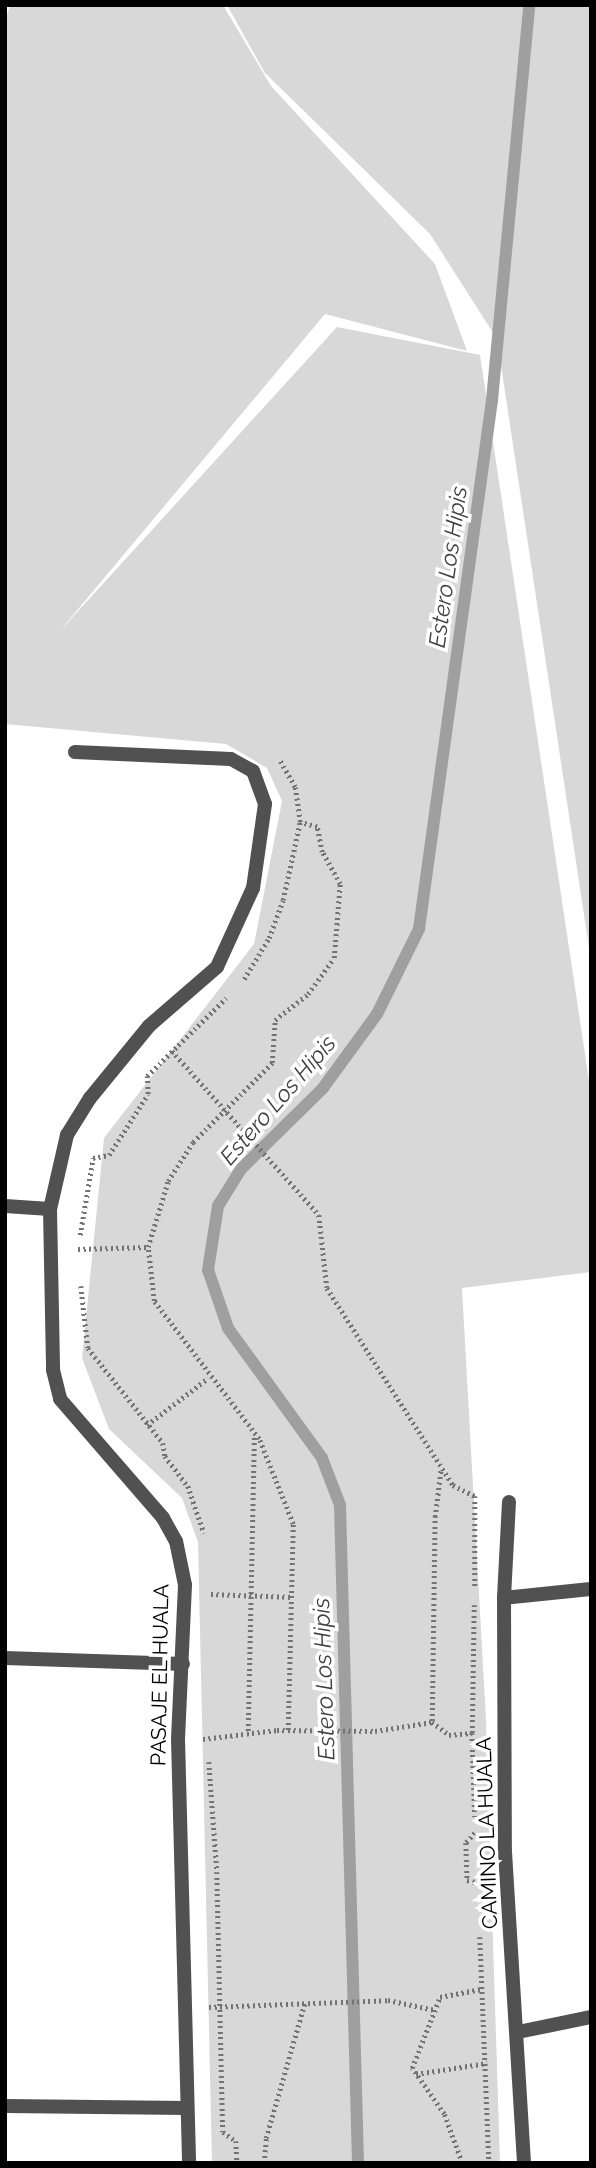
<!DOCTYPE html>
<style>
body{margin:0}
#map{position:relative;width:596px;height:2168px;overflow:hidden;background:#fff;font-family:Raleway,sans-serif}
div>[style]{position:absolute}
.green>*{inset:0;background:#d8d8d8}
.stream>*{height:12px;margin:-6px;padding:0 6px;transform-origin:6px;border-radius:6px;background:#9f9f9f}
.path>*{height:4.5px;margin-top:-2.25px;transform-origin:0;background:repeating-linear-gradient(90deg,#737373 0 2px,transparent 0 5.5px)}
.street>*{height:14px;margin:-7px;padding:0 7px;transform-origin:7px;border-radius:7px;background:#515151}
span{translate:-50% -50%;white-space:nowrap;text-align:center;line-height:1.15;-webkit-text-stroke:7px #fff;paint-order:stroke}
.street-label{font-size:21px;color:#000}
.water-label{font-size:23px;color:#404040;font-style:italic}
.frame{position:absolute;inset:0;border:7px solid #000;pointer-events:none}
</style>
<div id="map">
<div class="green">
<i style="clip-path:polygon(10px 5px,223px 5px,271px 86px,435px 264px,467px 351px,325px 314px,59px 632px,337px 327px,480px 355px,591px 1094px,591px 1272px,462px 1288px,486px 1720px,500px 2163px,212px 2163px,198px 1542px,182px 1498px,109px 1429px,82px 1358px,104px 1138px,254px 944px,282px 801px,267px 768px,226px 744px,5px 724px,5px 22px)"></i>
<i style="clip-path:polygon(227px 5px,591px 5px,591px 961px,497px 339px,430px 234px,265px 73px)"></i>
</div>
<div class="stream">
<i style="left:358px;top:2163px;width:658px;rotate:-91.57deg"></i>
<i style="left:340px;top:1505px;width:50px;rotate:-111deg"></i>
<i style="left:322px;top:1458px;width:160px;rotate:-125.9deg"></i>
<i style="left:228px;top:1328px;width:61px;rotate:-109deg"></i>
<i style="left:208px;top:1270px;width:65px;rotate:-81.1deg"></i>
<i style="left:218px;top:1206px;width:44px;rotate:-58.1deg"></i>
<i style="left:241px;top:1169px;width:115px;rotate:-44.6deg"></i>
<i style="left:323px;top:1088px;width:92px;rotate:-53.9deg"></i>
<i style="left:377px;top:1014px;width:95px;rotate:-63.7deg"></i>
<i style="left:419px;top:929px;width:534px;rotate:-82.14deg"></i>
<i style="left:492px;top:400px;width:397px;rotate:-84.6deg"></i>
</div>
<div class="path">
<i style="left:244px;top:979px;width:48px;rotate:-58.6deg"></i>
<i style="left:269px;top:938px;width:40px;rotate:-69.8deg"></i>
<i style="left:283px;top:900px;width:80px;rotate:-77.7deg"></i>
<i style="left:300px;top:822px;width:35px;rotate:-98deg"></i>
<i style="left:295px;top:787px;width:32px;rotate:-120deg"></i>
<i style="left:172px;top:1051px;width:220px;rotate:48.1deg"></i>
<i style="left:319px;top:1215px;width:73px;rotate:83.7deg"></i>
<i style="left:327px;top:1288px;width:234px;rotate:57.4deg"></i>
<i style="left:453px;top:1485px;width:25px;rotate:27deg"></i>
<i style="left:475px;top:1496px;width:90px;rotate:90deg"></i>
<i style="left:80px;top:1235px;width:78px;rotate:-80.4deg"></i>
<i style="left:93px;top:1158px;width:16px;rotate:-11deg"></i>
<i style="left:109px;top:1155px;width:72px;rotate:-57.4deg"></i>
<i style="left:148px;top:1094px;width:18px;rotate:-93deg"></i>
<i style="left:147px;top:1076px;width:111px;rotate:-44.6deg"></i>
<i style="left:78px;top:1249px;width:70px;rotate:-1.6deg"></i>
<i style="left:81px;top:1286px;width:62px;rotate:83.6deg"></i>
<i style="left:88px;top:1348px;width:121px;rotate:51.7deg"></i>
<i style="left:163px;top:1443px;width:13px;rotate:81deg"></i>
<i style="left:165px;top:1456px;width:38px;rotate:53deg"></i>
<i style="left:188px;top:1486px;width:50px;rotate:71.2deg"></i>
<i style="left:147px;top:1425px;width:77px;rotate:-37.6deg"></i>
<i style="left:211px;top:1594px;width:81px;rotate:2.1deg"></i>
<i style="left:432px;top:1721px;width:204px;rotate:-89.2deg"></i>
<i style="left:435px;top:1517px;width:49px;rotate:-83deg"></i>
<i style="left:288px;top:1730px;width:206px;rotate:-88.6deg"></i>
<i style="left:293px;top:1524px;width:92px;rotate:-111.8deg"></i>
<i style="left:259px;top:1439px;width:173px;rotate:-127.3deg"></i>
<i style="left:154px;top:1301px;width:54px;rotate:-96.3deg"></i>
<i style="left:148px;top:1247px;width:69px;rotate:-73.1deg"></i>
<i style="left:168px;top:1181px;width:46px;rotate:-57.3deg"></i>
<i style="left:193px;top:1142px;width:112px;rotate:-45deg"></i>
<i style="left:272px;top:1063px;width:43px;rotate:-86deg"></i>
<i style="left:275px;top:1020px;width:42px;rotate:-38.2deg"></i>
<i style="left:308px;top:994px;width:44px;rotate:-54.2deg"></i>
<i style="left:334px;top:958px;width:74px;rotate:-85.4deg"></i>
<i style="left:340px;top:884px;width:37px;rotate:-119deg"></i>
<i style="left:322px;top:852px;width:25px;rotate:-101deg"></i>
<i style="left:317px;top:827px;width:18px;rotate:-164deg"></i>
<i style="left:248px;top:1731px;width:296px;rotate:-88.8deg"></i>
<i style="left:472px;top:1733px;width:128px;rotate:-89.1deg"></i>
<i style="left:203px;top:1739px;width:75px;rotate:-6.9deg"></i>
<i style="left:277px;top:1730px;width:98px;rotate:0.6deg"></i>
<i style="left:375px;top:1731px;width:58px;rotate:-9deg"></i>
<i style="left:432px;top:1722px;width:21px;rotate:37deg"></i>
<i style="left:449px;top:1735px;width:23px;rotate:-5deg"></i>
<i style="left:472px;top:1733px;width:84px;rotate:88deg"></i>
<i style="left:209px;top:1762px;width:110px;rotate:85.8deg"></i>
<i style="left:217px;top:1872px;width:260px;rotate:88.7deg"></i>
<i style="left:223px;top:2132px;width:16px;rotate:35deg"></i>
<i style="left:236px;top:2141px;width:22px;rotate:87deg"></i>
<i style="left:475px;top:1833px;width:13px;rotate:132deg"></i>
<i style="left:466px;top:1843px;width:37px;rotate:88deg"></i>
<i style="left:467px;top:1880px;width:12px;rotate:14deg"></i>
<i style="left:480px;top:1937px;width:226px;rotate:87.7deg"></i>
<i style="left:209px;top:2007px;width:179px;rotate:-2.2deg"></i>
<i style="left:388px;top:2000px;width:48px;rotate:12deg"></i>
<i style="left:416px;top:2074px;width:72px;rotate:-8.8deg"></i>
<i style="left:264px;top:2163px;width:25px;rotate:-85deg"></i>
<i style="left:266px;top:2138px;width:141px;rotate:-74deg"></i>
<i style="left:462px;top:2163px;width:52px;rotate:-110.2deg"></i>
<i style="left:444px;top:2114px;width:56px;rotate:-124.8deg"></i>
<i style="left:412px;top:2068px;width:76px;rotate:-68.5deg"></i>
<i style="left:440px;top:1997px;width:42px;rotate:-11deg"></i>
</div>
<div class="street">
<i style="left:75px;top:752px;width:156px;rotate:2.6deg"></i>
<i style="left:231px;top:759px;width:25px;rotate:29deg"></i>
<i style="left:253px;top:771px;width:35px;rotate:70deg"></i>
<i style="left:265px;top:804px;width:85px;rotate:98.1deg"></i>
<i style="left:253px;top:888px;width:87px;rotate:114.5deg"></i>
<i style="left:217px;top:967px;width:90px;rotate:139.1deg"></i>
<i style="left:149px;top:1026px;width:93px;rotate:129.3deg"></i>
<i style="left:90px;top:1098px;width:44px;rotate:121.9deg"></i>
<i style="left:67px;top:1135px;width:76px;rotate:102.9deg"></i>
<i style="left:50px;top:1209px;width:161px;rotate:88.9deg"></i>
<i style="left:53px;top:1370px;width:30px;rotate:76deg"></i>
<i style="left:60px;top:1399px;width:157px;rotate:49.1deg"></i>
<i style="left:163px;top:1518px;width:26px;rotate:61deg"></i>
<i style="left:176px;top:1541px;width:45px;rotate:78.4deg"></i>
<i style="left:185px;top:1585px;width:154px;rotate:92.6deg"></i>
<i style="left:178px;top:1739px;width:424px;rotate:88.5deg"></i>
<i style="left:5px;top:1206px;width:45px;rotate:3.8deg"></i>
<i style="left:509px;top:1502px;width:96px;rotate:93deg"></i>
<i style="left:504px;top:1598px;width:254px;rotate:89.8deg"></i>
<i style="left:505px;top:1852px;width:312px;rotate:86.5deg"></i>
<i style="left:504px;top:1598px;width:87px;rotate:-5.9deg"></i>
<i style="left:5px;top:1658px;width:178px;rotate:1.9deg"></i>
<i style="left:518px;top:2032px;width:75px;rotate:-11.6deg"></i>
<i style="left:5px;top:2106px;width:182px;rotate:0.6deg"></i>
</div>
<div class="street-label">
<span style="left:160px;top:1675px;rotate:-89deg">PASAJE EL HUALA</span>
<span style="left:487px;top:1833px;rotate:-92deg">CAMINO LA HUALA</span>
</div>
<div class="water-label">
<span style="left:448px;top:567px;rotate:-82deg">Estero Los Hipis</span>
<span style="left:278px;top:1100px;rotate:-49deg">Estero Los Hipis</span>
<span style="left:324px;top:1679px;rotate:-92deg">Estero Los Hipis</span>
</div>
<div class="frame"></div>
</div>
